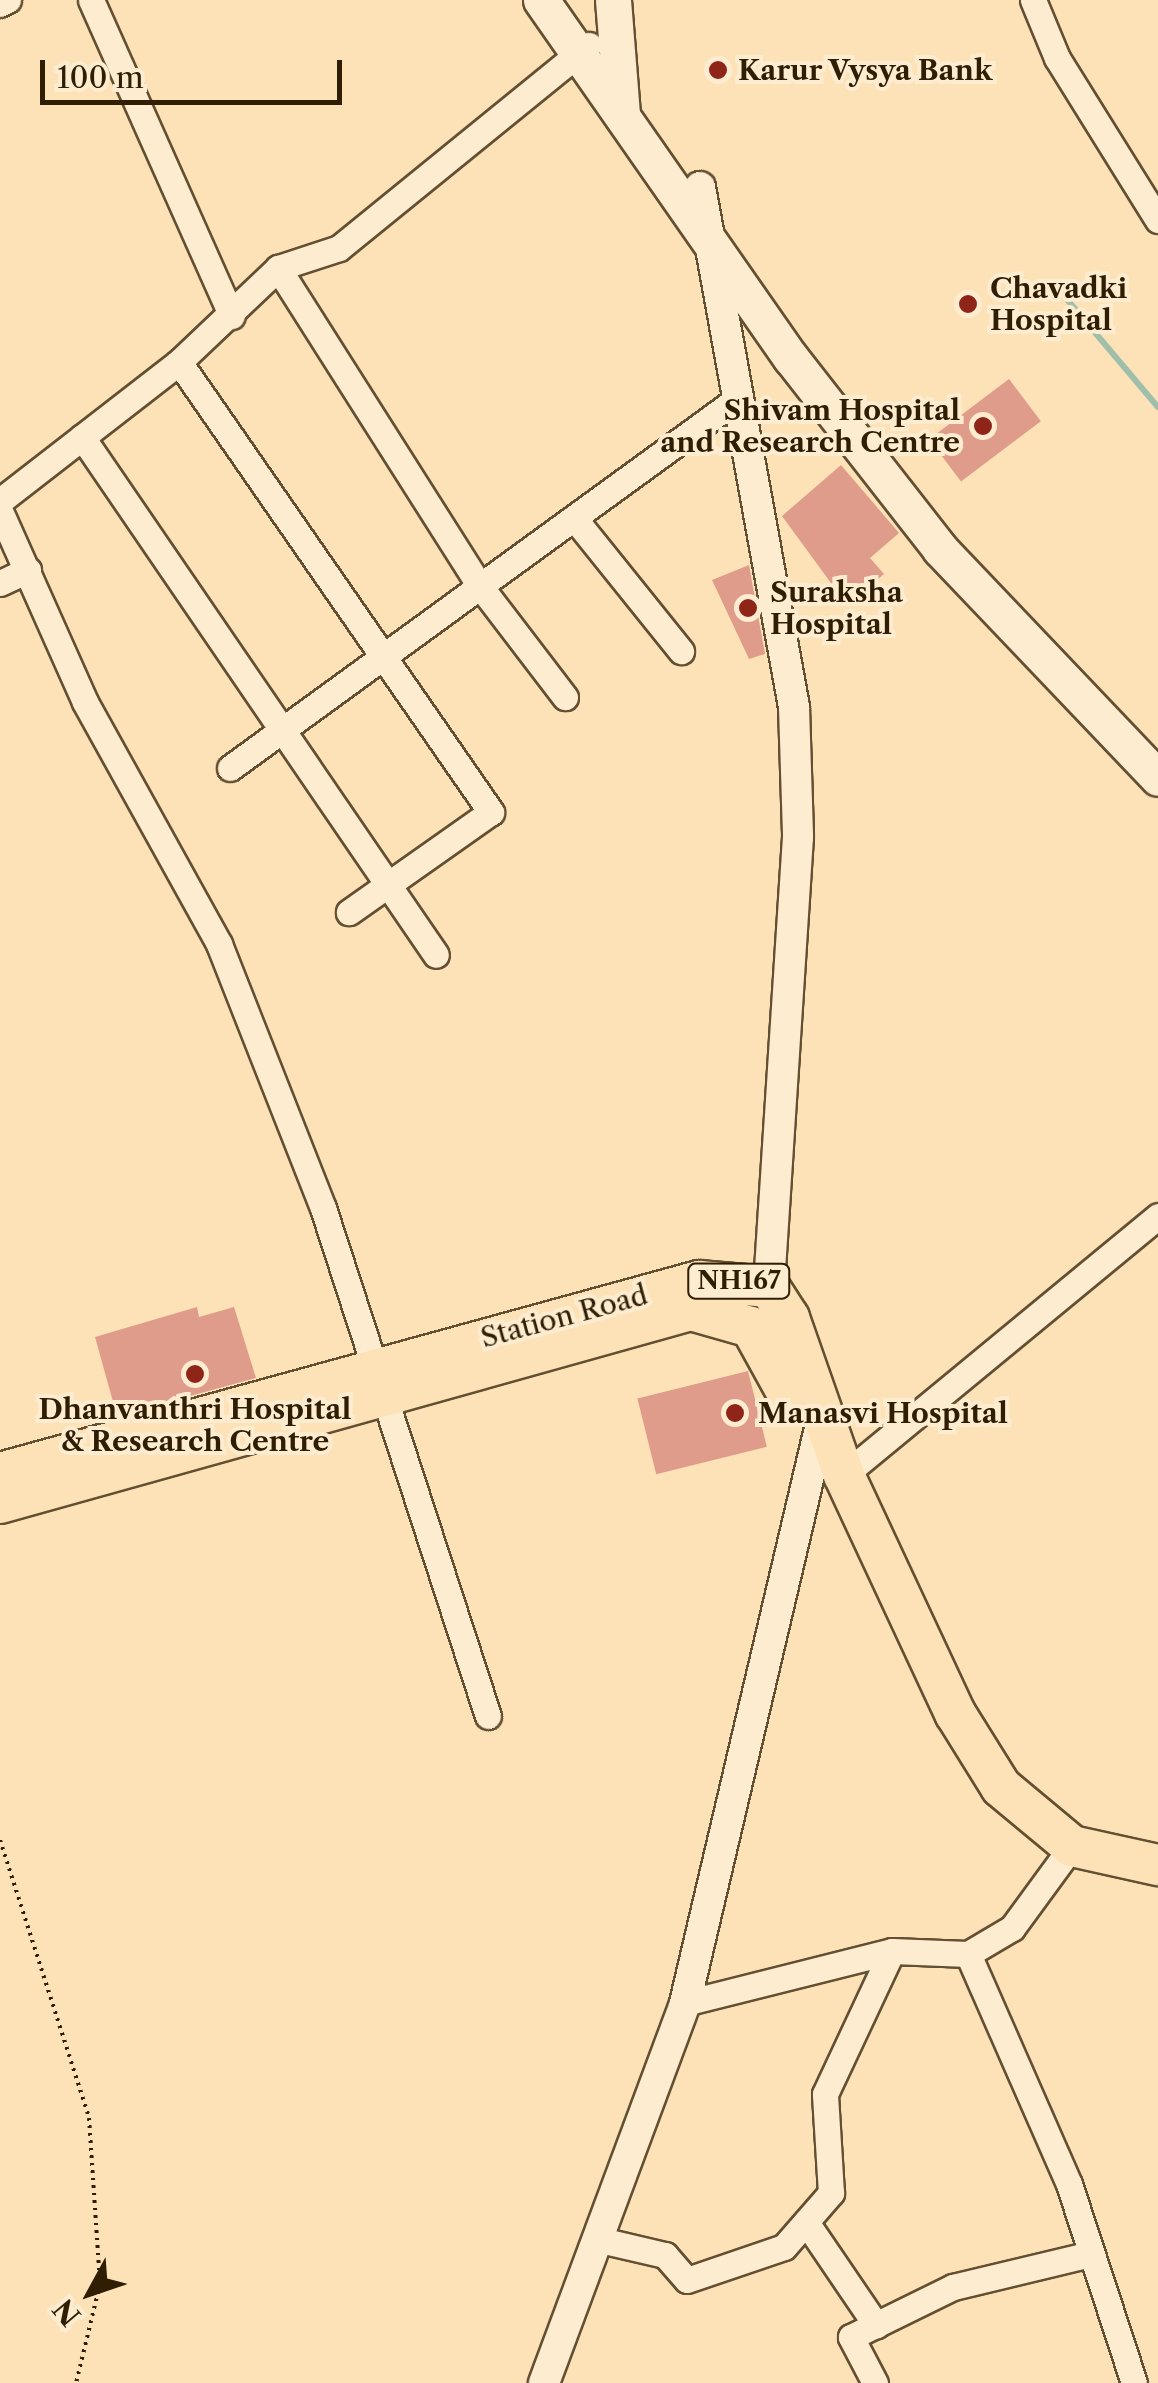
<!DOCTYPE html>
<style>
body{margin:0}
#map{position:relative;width:1158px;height:2383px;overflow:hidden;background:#fde2b8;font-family:"Libre Caslon Text",serif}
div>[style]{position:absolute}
.stream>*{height:6px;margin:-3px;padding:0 3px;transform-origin:3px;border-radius:3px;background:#a0bfaa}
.building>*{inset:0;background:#e09c8b;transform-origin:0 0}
.path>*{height:4px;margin-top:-2px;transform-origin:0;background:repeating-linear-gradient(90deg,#301e04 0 2.5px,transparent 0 7.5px)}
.roads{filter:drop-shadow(2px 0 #634f31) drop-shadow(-2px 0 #634f31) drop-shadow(0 2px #634f31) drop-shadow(0 -2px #634f31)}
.minor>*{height:25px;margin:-12.5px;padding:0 12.5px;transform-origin:12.5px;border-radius:12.5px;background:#feecd1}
.tertiary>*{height:30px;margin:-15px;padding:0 15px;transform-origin:15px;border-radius:15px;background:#feecd1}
.secondary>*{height:35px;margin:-17.5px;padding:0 17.5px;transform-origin:17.5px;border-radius:17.5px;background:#feecd1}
.trunk>*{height:40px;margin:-20px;padding:0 20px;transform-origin:20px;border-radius:20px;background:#fde2b8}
.dots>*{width:28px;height:28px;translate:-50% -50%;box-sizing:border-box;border:5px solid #feecd1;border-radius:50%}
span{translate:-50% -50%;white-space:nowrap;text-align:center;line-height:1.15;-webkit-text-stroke:8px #feecd1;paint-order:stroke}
.shield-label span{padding:2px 8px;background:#feecd1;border:2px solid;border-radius:8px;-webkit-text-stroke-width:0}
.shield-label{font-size:25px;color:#301e04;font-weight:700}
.poi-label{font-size:28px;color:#301e04;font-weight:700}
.left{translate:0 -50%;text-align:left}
.right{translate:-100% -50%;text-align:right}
.street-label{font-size:28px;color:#301e04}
.north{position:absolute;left:40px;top:2243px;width:100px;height:100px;-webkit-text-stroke:8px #feecd1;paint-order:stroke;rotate:230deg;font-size:28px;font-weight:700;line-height:40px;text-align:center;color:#301e04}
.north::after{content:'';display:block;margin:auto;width:35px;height:45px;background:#301e04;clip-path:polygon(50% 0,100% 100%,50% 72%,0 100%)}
.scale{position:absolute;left:40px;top:60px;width:302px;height:45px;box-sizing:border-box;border:5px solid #301e04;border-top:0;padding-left:12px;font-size:30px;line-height:35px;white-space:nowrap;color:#301e04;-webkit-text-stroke:8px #feecd1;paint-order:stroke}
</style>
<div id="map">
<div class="stream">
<i style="left:1054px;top:284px;width:161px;rotate:49.8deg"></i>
</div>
<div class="building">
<i style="left:1009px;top:379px;width:53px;height:100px;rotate:53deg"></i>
<i style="clip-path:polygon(841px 465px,899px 533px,870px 558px,884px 574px,847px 605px,782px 516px)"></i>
<i style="clip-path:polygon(749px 565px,765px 654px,749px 659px,712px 580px)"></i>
<i style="clip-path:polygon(197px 1307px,199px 1317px,234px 1307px,256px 1378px,117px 1416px,95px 1337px)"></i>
<i style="left:748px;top:1371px;width:78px;height:114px;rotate:76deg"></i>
</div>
<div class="path">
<i style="left:0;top:1840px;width:292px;rotate:72.2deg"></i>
<i style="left:89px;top:2118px;width:166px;rotate:86.2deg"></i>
<i style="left:100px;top:2284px;width:102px;rotate:103.6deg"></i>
</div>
<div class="roads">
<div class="minor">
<i style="left:91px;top:0;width:346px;rotate:66deg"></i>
<i style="left:1033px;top:0;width:63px;rotate:67.5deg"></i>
<i style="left:1057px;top:58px;width:191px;rotate:58.1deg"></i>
<i style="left:0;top:4px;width:9px;rotate:-27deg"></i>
<i style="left:278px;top:268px;width:377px;rotate:57.6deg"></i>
<i style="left:480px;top:586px;width:140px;rotate:52.6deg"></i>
<i style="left:179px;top:362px;width:548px;rotate:55.27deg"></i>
<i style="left:491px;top:812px;width:174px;rotate:144.8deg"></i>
<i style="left:82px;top:437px;width:627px;rotate:55.65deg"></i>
<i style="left:0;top:501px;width:227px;rotate:-37.8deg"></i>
<i style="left:179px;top:362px;width:137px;rotate:-43.5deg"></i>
<i style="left:278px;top:268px;width:64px;rotate:-18.2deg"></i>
<i style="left:339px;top:248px;width:322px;rotate:-39.1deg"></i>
<i style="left:0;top:511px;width:209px;rotate:66deg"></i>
<i style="left:85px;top:702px;width:277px;rotate:61deg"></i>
<i style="left:219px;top:944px;width:284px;rotate:68.5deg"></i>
<i style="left:323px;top:1208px;width:534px;rotate:72.01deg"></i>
<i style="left:574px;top:518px;width:171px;rotate:51.2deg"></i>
<i style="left:0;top:583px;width:31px;rotate:-25deg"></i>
<i style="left:230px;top:768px;width:622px;rotate:-36.04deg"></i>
<i style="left:844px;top:1475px;width:407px;rotate:-39.5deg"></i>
<i style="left:968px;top:1954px;width:251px;rotate:66.3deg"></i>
<i style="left:1069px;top:2184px;width:209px;rotate:71.9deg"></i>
<i style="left:685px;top:2003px;width:213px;rotate:-14.1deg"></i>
<i style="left:892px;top:1951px;width:76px;rotate:2.3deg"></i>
<i style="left:968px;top:1954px;width:51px;rotate:-30.6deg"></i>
<i style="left:1012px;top:1928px;width:102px;rotate:-53.8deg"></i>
<i style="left:806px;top:2222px;width:125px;rotate:55.8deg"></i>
<i style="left:596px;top:2239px;width:71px;rotate:13.1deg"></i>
<i style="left:665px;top:2255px;width:33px;rotate:49deg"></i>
<i style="left:687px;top:2280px;width:102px;rotate:-18.8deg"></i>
<i style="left:784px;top:2247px;width:72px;rotate:-49deg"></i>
<i style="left:831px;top:2193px;width:99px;rotate:-93.5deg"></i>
<i style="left:825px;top:2094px;width:158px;rotate:-64.9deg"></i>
<i style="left:875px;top:2383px;width:52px;rotate:-117.6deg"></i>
<i style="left:851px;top:2337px;width:114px;rotate:-26.1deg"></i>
<i style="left:953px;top:2287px;width:141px;rotate:-13.5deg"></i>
</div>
<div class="tertiary">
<i style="left:700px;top:187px;width:528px;rotate:79.75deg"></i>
<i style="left:794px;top:707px;width:130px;rotate:88.2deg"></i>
<i style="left:798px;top:837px;width:451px;rotate:93.7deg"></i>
<i style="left:544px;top:2383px;width:405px;rotate:-69.6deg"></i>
<i style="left:685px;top:2003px;width:595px;rotate:-76.78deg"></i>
</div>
<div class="secondary">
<i style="left:541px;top:0;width:437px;rotate:55.1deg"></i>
<i style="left:791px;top:358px;width:242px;rotate:52deg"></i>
<i style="left:940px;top:549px;width:316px;rotate:46.4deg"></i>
<i style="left:613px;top:0;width:114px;rotate:85.5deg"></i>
</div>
<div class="trunk">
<i style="left:0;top:1473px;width:725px;rotate:-15.36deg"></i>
<i style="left:699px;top:1281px;width:70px;rotate:4.9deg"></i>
<i style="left:769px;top:1287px;width:37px;rotate:57deg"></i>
<i style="left:789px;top:1318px;width:166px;rotate:70.7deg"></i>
<i style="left:844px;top:1475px;width:263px;rotate:65deg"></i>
<i style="left:955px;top:1713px;width:87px;rotate:58.1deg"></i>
<i style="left:1001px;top:1787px;width:92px;rotate:39.7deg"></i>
<i style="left:1072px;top:1846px;width:88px;rotate:12.5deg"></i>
<i style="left:0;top:1503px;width:717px;rotate:-15.61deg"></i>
<i style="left:691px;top:1310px;width:62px;rotate:15.8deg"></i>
<i style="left:751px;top:1327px;width:79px;rotate:61.2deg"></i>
</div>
</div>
<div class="dots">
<i style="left:718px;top:70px;background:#8f2418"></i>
<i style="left:968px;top:304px;background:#8f2418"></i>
<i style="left:983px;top:426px;background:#8f2418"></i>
<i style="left:748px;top:608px;background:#8f2418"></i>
<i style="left:195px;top:1374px;background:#8f2418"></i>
<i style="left:735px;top:1413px;background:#8f2418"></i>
</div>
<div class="shield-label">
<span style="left:739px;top:1281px">NH167</span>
</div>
<div class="poi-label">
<span class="left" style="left:738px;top:70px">Karur Vysya Bank</span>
<span class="left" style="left:990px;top:304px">Chavadki<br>Hospital</span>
<span class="right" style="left:960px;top:426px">Shivam Hospital<br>and Research Centre</span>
<span class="left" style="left:770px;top:608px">Suraksha<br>Hospital</span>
<span style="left:195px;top:1425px">Dhanvanthri Hospital<br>&amp; Research Centre</span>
<span class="left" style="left:758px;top:1413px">Manasvi Hospital</span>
</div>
<div class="street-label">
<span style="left:564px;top:1316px;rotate:-15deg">Station Road</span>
</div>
<div class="north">N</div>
<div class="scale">100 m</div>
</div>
